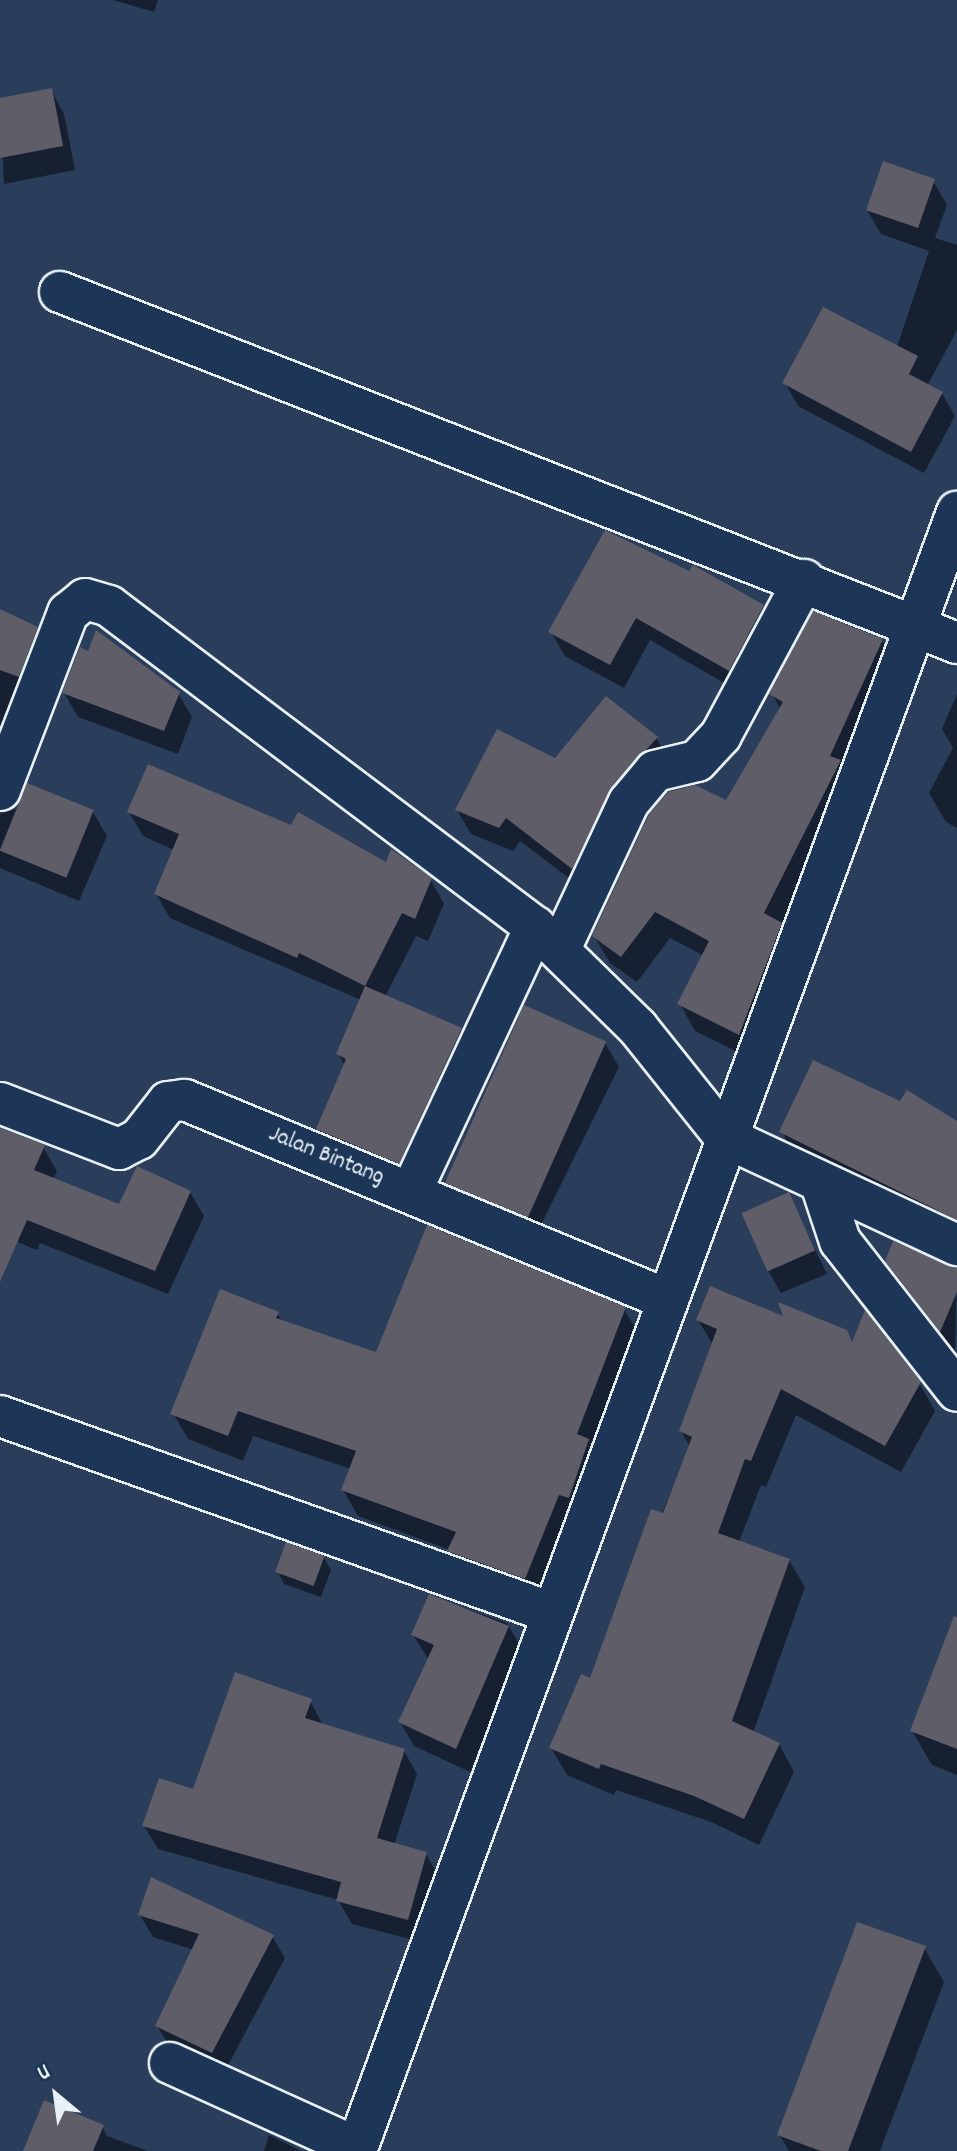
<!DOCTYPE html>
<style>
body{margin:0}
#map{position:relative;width:957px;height:2151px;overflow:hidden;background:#2a3d5a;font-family:Dekko,sans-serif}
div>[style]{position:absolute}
.shadow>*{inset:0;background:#0007}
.building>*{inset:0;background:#5e5d68;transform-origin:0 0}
.roads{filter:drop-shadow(2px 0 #e8f1f8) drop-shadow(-2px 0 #e8f1f8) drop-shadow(0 2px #e8f1f8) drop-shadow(0 -2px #e8f1f8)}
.minor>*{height:40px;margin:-20px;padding:0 20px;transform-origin:20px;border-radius:20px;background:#1d3557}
span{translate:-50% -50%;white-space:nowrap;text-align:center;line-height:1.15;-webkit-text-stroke:6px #1d3557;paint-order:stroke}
.street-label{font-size:24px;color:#e8f1f8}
.north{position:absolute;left:16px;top:2055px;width:80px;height:80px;-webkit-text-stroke:6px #1d3557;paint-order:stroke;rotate:331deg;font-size:22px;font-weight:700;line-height:32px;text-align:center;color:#e8f1f8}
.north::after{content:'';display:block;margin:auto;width:28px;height:36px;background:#e8f1f8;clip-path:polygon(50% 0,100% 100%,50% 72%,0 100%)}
</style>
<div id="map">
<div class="shadow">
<i style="clip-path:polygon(113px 0,158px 0,154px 12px)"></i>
<i style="clip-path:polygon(51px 90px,64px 114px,75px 170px,4px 184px,0 100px)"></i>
<i style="clip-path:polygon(933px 181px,947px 205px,935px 238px,957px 245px,957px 330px,927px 386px,942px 393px,955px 416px,924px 473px,798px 406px,785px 383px,897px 347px,929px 251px,881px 234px,867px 210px)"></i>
<i style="clip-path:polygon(606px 533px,763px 607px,777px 631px,743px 694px,650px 640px,624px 688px,565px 656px,551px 632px)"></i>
<i style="clip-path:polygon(0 611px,37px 629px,50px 653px,0 757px)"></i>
<i style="clip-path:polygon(882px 640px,897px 667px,754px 1060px,695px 1031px,680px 1004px,704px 956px,670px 938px,637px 982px,610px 963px,594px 936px,726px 803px,781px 710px,772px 694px)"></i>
<i style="clip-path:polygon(64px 693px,178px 693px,192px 717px,178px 754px,78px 717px)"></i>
<i style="clip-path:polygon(957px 694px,957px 828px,946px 822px,929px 793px,953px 748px,942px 729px)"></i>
<i style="clip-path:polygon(607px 699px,657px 739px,670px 763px,586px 891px,520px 841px,513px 851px,471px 834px,457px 810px,556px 761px)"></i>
<i style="clip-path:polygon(28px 786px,93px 812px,107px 836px,79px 901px,0 868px,0 814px,16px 809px)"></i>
<i style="clip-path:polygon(129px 812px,387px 865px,430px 879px,444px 904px,428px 941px,416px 936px,385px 997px,461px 1029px,475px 1053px,413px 1187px,332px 1153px,318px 1129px,345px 1066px,338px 1054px,361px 1000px,170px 918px,156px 894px,174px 850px,143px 836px)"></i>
<i style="clip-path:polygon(605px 1043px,619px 1067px,535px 1237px,458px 1205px,444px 1181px)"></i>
<i style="clip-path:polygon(901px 1103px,957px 1123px,957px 1235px,795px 1156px,782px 1132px)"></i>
<i style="clip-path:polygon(0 1129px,43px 1147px,57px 1171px,53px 1180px,120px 1207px,190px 1192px,204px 1216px,168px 1294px,40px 1243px,37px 1250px,0 1235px)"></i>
<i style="clip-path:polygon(788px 1194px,827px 1274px,781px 1293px,767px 1269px)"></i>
<i style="clip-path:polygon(887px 1261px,957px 1267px,955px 1354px,901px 1286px)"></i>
<i style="clip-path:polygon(624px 1309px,639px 1335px,540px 1604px,465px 1577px,450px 1550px,358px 1516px,343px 1490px,351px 1469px,253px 1436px,243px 1461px,188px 1439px,173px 1413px,277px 1313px,283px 1323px,377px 1355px)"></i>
<i style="clip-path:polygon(698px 1320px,853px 1344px,919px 1383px,935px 1411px,901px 1472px,796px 1415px,766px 1487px,761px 1485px,739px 1542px,789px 1560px,805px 1587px,753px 1733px,779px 1744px,794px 1772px,759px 1845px,711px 1822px,616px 1790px,614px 1795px,567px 1775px,551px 1748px,591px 1680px,690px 1447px,681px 1431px,713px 1345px)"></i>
<i style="clip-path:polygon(324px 1558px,331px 1570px,321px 1597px,284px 1584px,278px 1572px)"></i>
<i style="clip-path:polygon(430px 1596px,507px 1623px,521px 1647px,470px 1772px,414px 1746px,400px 1722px,429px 1660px,413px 1635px)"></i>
<i style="clip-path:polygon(957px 1615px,957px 1775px,932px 1765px,912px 1731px)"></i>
<i style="clip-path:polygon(310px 1701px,323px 1725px,404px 1751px,417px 1774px,394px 1845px,426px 1854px,439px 1877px,421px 1942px,352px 1924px,338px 1900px,158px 1849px,144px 1826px)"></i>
<i style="clip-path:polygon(140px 1915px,272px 1936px,285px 1958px,224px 2073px,170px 2047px,157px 2026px,194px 1950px,153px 1937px)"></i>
<i style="clip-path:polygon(924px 1948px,944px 1982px,880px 2151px,789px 2151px,779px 2134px)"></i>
<i style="clip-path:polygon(102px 2127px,107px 2136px,148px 2151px,25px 2151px)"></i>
<i style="clip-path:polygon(269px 2135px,301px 2151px,264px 2151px)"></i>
</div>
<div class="building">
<i style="clip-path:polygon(52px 88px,63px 146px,0 158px,0 98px)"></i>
<i style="left:883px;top:161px;width:55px;height:52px;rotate:19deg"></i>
<i style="clip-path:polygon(823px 307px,918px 356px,909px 374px,943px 392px,911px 452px,782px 383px)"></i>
<i style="clip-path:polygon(605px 530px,689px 571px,693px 565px,764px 605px,729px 671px,636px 618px,610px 665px,548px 632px)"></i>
<i style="clip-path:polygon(0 609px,38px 627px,19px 677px,0 670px)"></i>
<i style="clip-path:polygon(813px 611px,883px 639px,830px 756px,841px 760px,764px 913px,782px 923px,739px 1035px,677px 1004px,709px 941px,655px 912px,621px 957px,592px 936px,649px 814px,668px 792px,695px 785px,726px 800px,783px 702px,769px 694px)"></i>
<i style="clip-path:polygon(96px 630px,180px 692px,164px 731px,62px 693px,80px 647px,88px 651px)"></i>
<i style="clip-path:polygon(606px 696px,658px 737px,611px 788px,572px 869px,506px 818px,499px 828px,455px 810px,497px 729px,555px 758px)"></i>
<i style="clip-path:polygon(148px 764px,291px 825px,298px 812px,386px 862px,391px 849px,432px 878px,415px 919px,402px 913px,365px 986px,299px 953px,297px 958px,154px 894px,179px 834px,127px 812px)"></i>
<i style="left:27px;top:783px;width:72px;height:73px;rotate:22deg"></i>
<i style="clip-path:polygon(365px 986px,462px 1028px,399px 1164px,316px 1129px,346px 1059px,336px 1054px)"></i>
<i style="left:524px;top:1005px;width:90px;height:195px;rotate:24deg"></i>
<i style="clip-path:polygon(813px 1060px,900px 1101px,907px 1090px,957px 1121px,957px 1220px,779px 1132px)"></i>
<i style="clip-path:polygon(0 1128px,45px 1145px,34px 1170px,119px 1204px,137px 1166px,191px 1191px,155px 1271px,27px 1220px,0 1282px)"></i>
<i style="left:789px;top:1192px;width:64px;height:52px;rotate:66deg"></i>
<i style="clip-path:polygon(427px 1225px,626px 1307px,577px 1434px,589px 1439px,569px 1498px,559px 1495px,525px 1579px,447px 1551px,456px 1532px,341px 1490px,356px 1451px,238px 1411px,228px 1436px,170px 1414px,220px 1289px,279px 1312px,276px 1318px,376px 1352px)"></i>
<i style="clip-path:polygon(893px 1241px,957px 1268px,957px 1292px,940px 1332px,885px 1261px)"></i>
<i style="clip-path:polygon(710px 1286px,783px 1316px,778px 1302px,847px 1330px,852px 1342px,865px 1310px,921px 1382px,885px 1446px,781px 1389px,751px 1461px,745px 1459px,718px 1533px,790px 1559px,732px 1721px,780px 1743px,744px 1819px,694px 1796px,601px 1764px,599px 1769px,549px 1748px,581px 1674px,590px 1678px,651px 1509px,663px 1513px,692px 1437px,679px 1431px,717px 1329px,696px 1320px)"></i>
<i style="left:286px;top:1542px;width:41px;height:32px;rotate:20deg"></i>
<i style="clip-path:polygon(429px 1594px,509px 1626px,456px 1749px,398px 1722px,434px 1645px,411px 1635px)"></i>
<i style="clip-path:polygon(954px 1616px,957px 1617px,957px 1749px,910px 1731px)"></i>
<i style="clip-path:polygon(235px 1672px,312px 1699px,305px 1718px,405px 1749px,377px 1838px,427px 1852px,408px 1920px,336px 1901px,341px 1882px,142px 1826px,159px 1778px,193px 1789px)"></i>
<i style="clip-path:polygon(151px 1877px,274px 1935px,212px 2053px,155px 2026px,199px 1934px,138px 1915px)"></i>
<i style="clip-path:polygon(857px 1922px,926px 1946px,848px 2151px,821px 2151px,777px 2135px)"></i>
<i style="clip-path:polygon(44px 2100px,104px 2125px,93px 2151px,23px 2151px)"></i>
</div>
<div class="roads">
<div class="minor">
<i style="left:60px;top:292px;width:963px;rotate:21.37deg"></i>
<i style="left:0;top:790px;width:190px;rotate:-69deg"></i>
<i style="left:68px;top:613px;width:22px;rotate:-39deg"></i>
<i style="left:85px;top:599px;width:25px;rotate:16deg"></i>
<i style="left:109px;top:606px;width:533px;rotate:37deg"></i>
<i style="left:535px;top:927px;width:144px;rotate:44.4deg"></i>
<i style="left:638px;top:1028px;width:139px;rotate:51.4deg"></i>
<i style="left:725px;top:1137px;width:256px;rotate:25deg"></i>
<i style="left:560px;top:949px;width:162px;rotate:-64.9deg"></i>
<i style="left:629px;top:802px;width:40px;rotate:-50deg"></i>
<i style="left:655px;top:771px;width:43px;rotate:-13.4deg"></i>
<i style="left:697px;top:761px;width:35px;rotate:-47deg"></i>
<i style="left:721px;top:735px;width:176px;rotate:-61.8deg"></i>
<i style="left:0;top:1103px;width:128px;rotate:21.1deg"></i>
<i style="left:119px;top:1149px;width:22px;rotate:-27deg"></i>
<i style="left:139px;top:1139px;width:47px;rotate:-51.9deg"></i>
<i style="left:168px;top:1102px;width:17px;rotate:-7deg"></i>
<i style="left:185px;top:1100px;width:521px;rotate:22.48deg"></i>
<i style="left:821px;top:1184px;width:60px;rotate:71.6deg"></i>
<i style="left:840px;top:1241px;width:190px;rotate:52deg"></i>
<i style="left:411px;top:1192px;width:293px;rotate:-64.9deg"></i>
<i style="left:0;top:1416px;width:586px;rotate:19.64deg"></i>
<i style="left:170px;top:2063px;width:205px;rotate:24.4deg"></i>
<i style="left:356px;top:2151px;width:1746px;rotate:-69.86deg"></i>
</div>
</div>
<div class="street-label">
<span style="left:326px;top:1157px;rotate:22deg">Jalan Bintang</span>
</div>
<div class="north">U</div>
</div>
